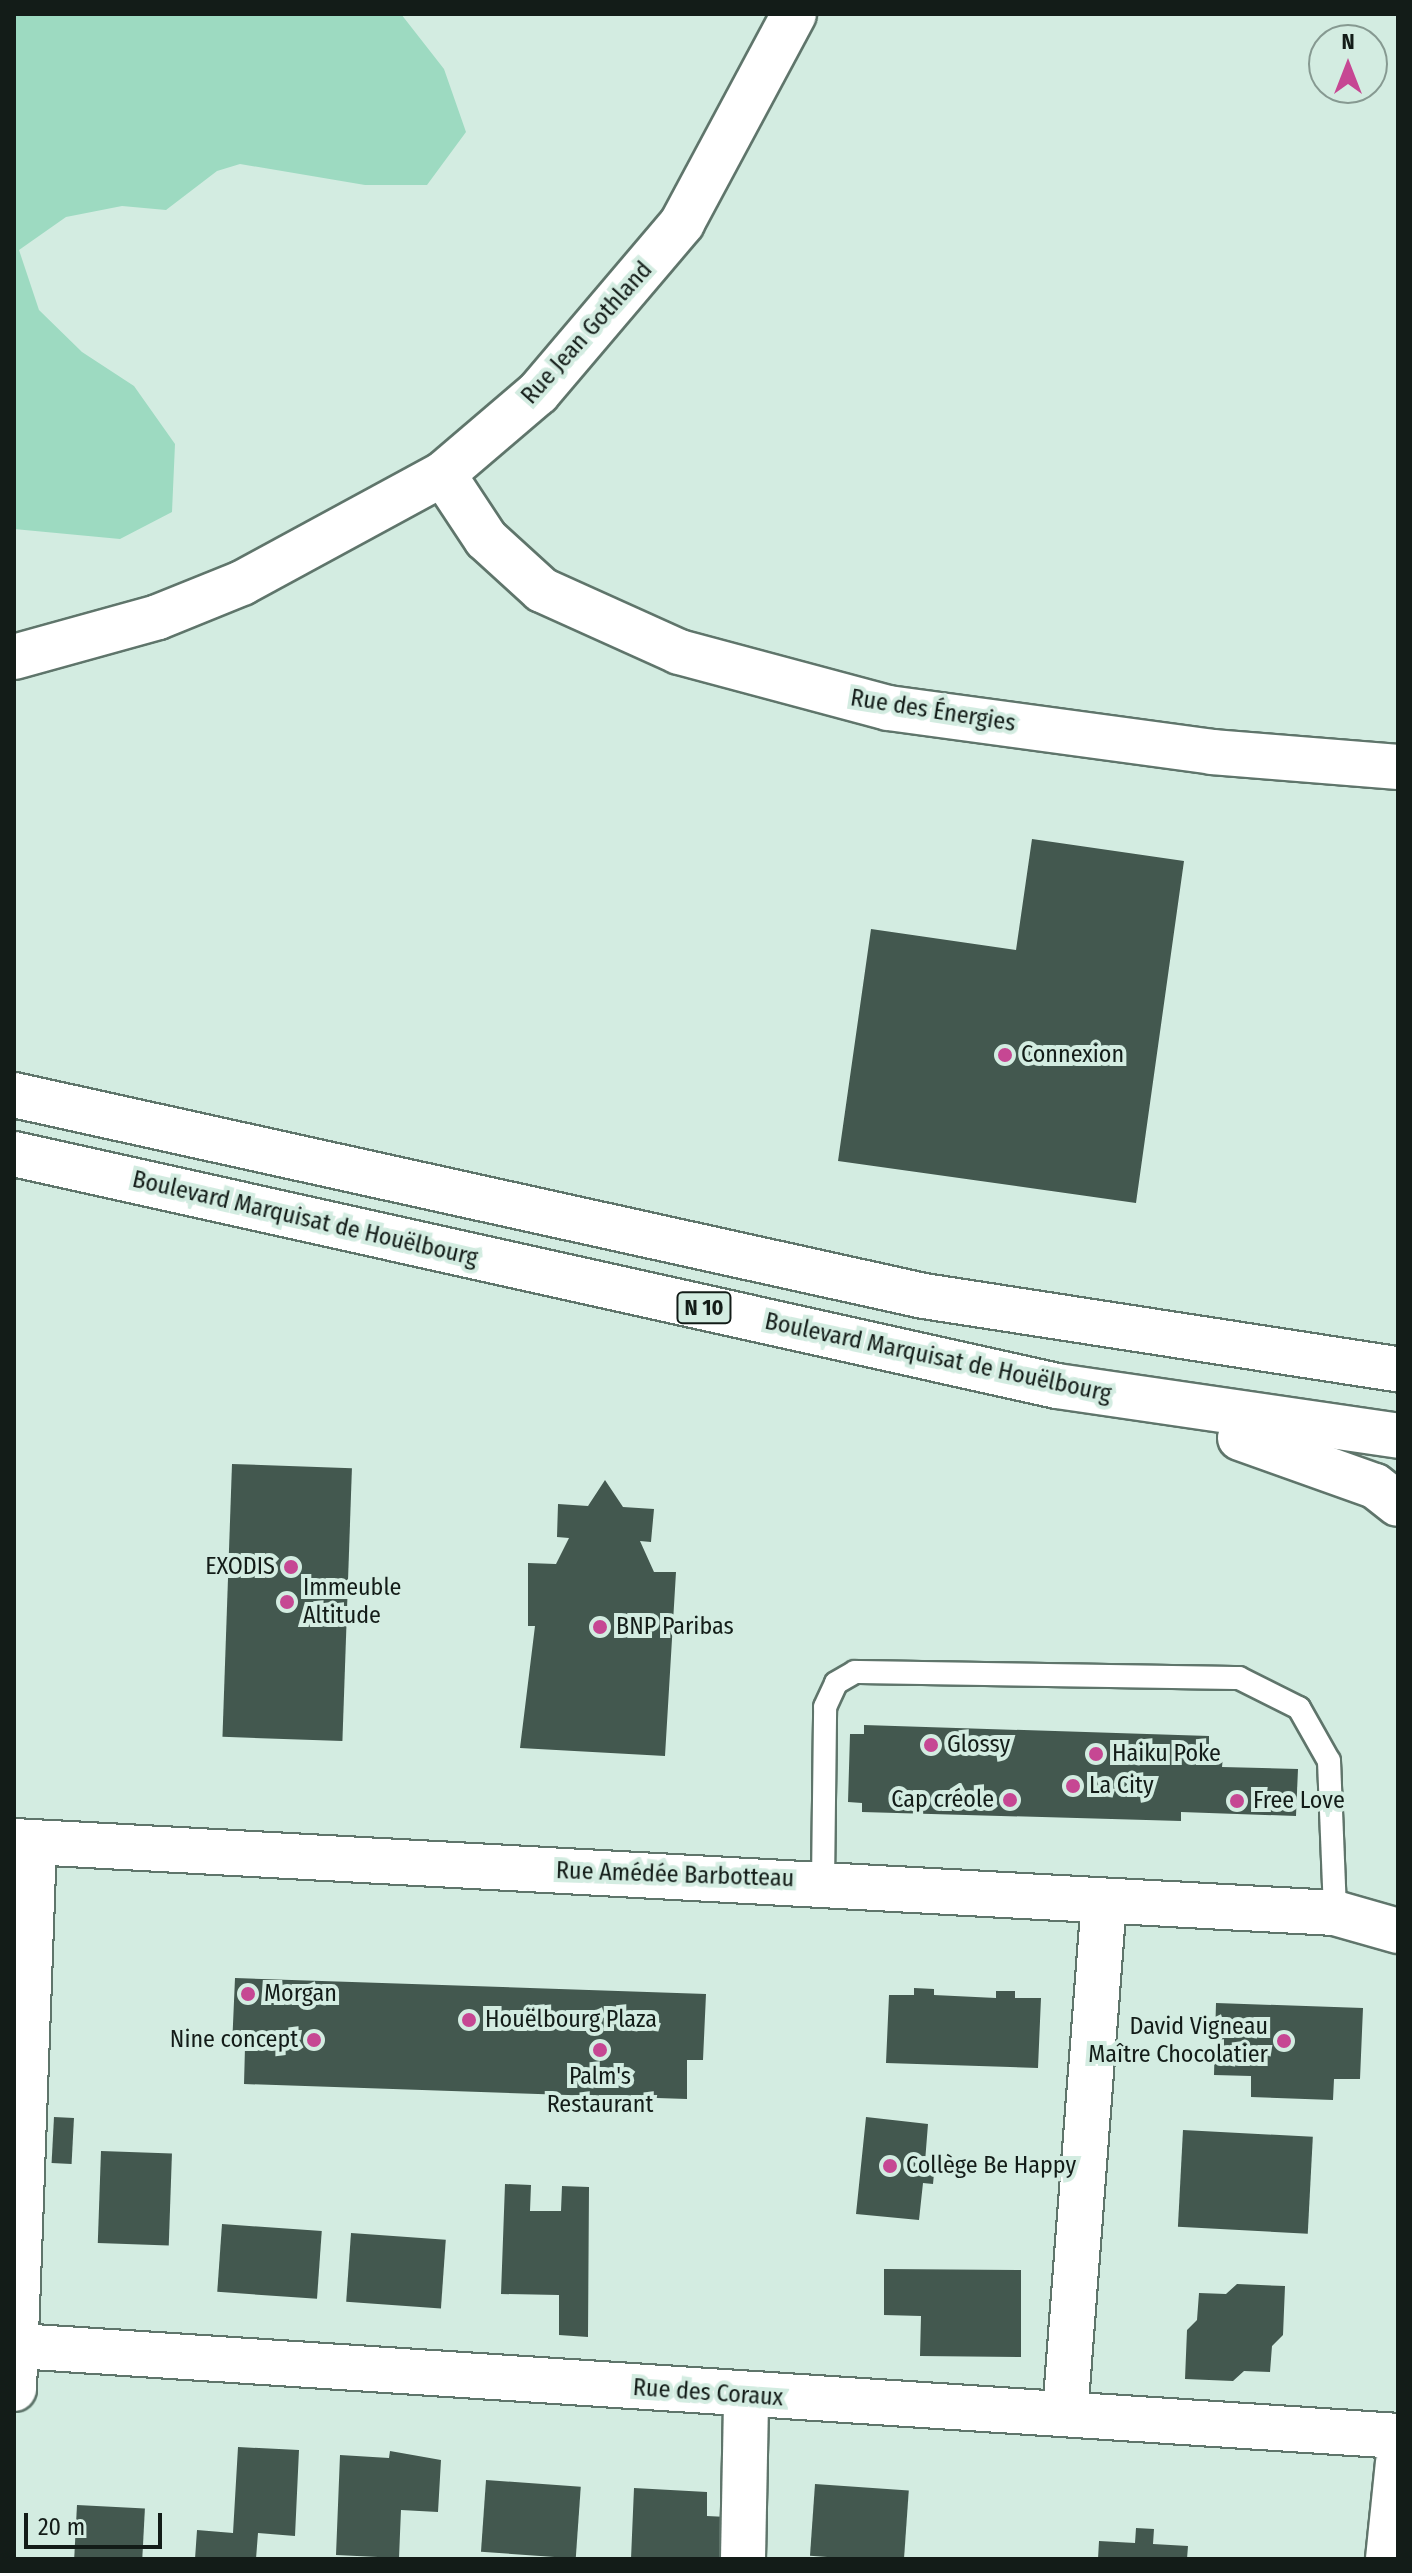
<!DOCTYPE html>
<meta charset="utf-8">
<style>
body{margin:0}
#map{position:relative;width:1412px;height:2573px;overflow:hidden;background:#d3ece1;font-family:"Fira Sans Condensed",sans-serif}
div>[style]{position:absolute}
.green>*{inset:0;background:#9ddac1}
.building>*{inset:0;background:#43584f;transform-origin:0 0}
.roads{filter:drop-shadow(2px 0 #5f756b) drop-shadow(-2px 0 #5f756b) drop-shadow(0 2px #5f756b) drop-shadow(0 -2px #5f756b)}
.lane>*{height:22px;margin:-11px;padding:0 11px;transform-origin:11px;border-radius:11px;background:#fff}
.street>*{height:44px;margin:-22px;padding:0 22px;transform-origin:22px;border-radius:22px;background:#fff}
.secondary>*{height:44px;margin:-22px;padding:0 22px;transform-origin:22px;border-radius:22px;background:#fff}
.primary>*{height:44px;margin:-22px;padding:0 22px;transform-origin:22px;border-radius:22px;background:#fff}
.dots>*{width:22px;height:22px;translate:-50% -50%;box-sizing:border-box;border:4px solid #d3ece1;border-radius:50%}
span{translate:-50% -50%;white-space:nowrap;text-align:center;line-height:1.15;-webkit-text-stroke:8px #d3ece1;paint-order:stroke}
.shield-label span{padding:2px 6px;background:#d3ece1;border:2px solid;border-radius:6px;-webkit-text-stroke-width:0}
.shield-label{font-size:22px;color:#131c18;font-weight:700}
.street-label{font-size:24px;color:#131c18}
.poi-label{font-size:24px;color:#131c18}
.left{translate:0 -50%;text-align:left}
.right{translate:-100% -50%;text-align:right}
.frame{position:absolute;inset:0;border:16px solid #131c18;pointer-events:none}
.north{position:absolute;left:1308px;top:24px;width:80px;height:80px;box-sizing:border-box;background:#d3ece1;border:2px solid #869991;border-radius:50%;rotate:0deg;font-size:22px;font-weight:700;line-height:32px;text-align:center;color:#131c18}
.north::after{content:'';display:block;margin:auto;width:28px;height:36px;background:#c64793;clip-path:polygon(50% 0,100% 100%,50% 72%,0 100%)}
.scale{position:absolute;left:24px;top:2513px;width:138px;height:36px;box-sizing:border-box;border:4px solid #131c18;border-top:0;padding-left:10px;font-size:24px;line-height:28px;white-space:nowrap;color:#131c18;-webkit-text-stroke:6px #d3ece1;paint-order:stroke}
</style>
<div id="map">
<div class="green">
<i style="clip-path:polygon(14px 14px,401px 14px,444px 69px,466px 132px,427px 185px,365px 185px,240px 164px,217px 171px,166px 210px,122px 206px,66px 217px,19px 250px,39px 310px,82px 352px,134px 386px,175px 444px,172px 512px,120px 539px,14px 529px)"></i>
</div>
<div class="building">
<i style="clip-path:polygon(1032px 839px,1184px 861px,1136px 1203px,838px 1161px,871px 929px,1016px 950px)"></i>
<i style="left:232px;top:1464px;width:120px;height:273px;rotate:2deg"></i>
<i style="clip-path:polygon(605px 1480px,623px 1507px,654px 1509px,651px 1542px,640px 1541px,654px 1572px,676px 1572px,665px 1756px,520px 1748px,535px 1626px,528px 1626px,528px 1563px,556px 1564px,569px 1538px,557px 1537px,558px 1504px,588px 1506px)"></i>
<i style="clip-path:polygon(864px 1725px,1209px 1736px,1209px 1757px,1223px 1757px,1222px 1767px,1298px 1769px,1296px 1816px,1181px 1812px,1181px 1821px,862px 1812px,862px 1803px,848px 1802px,850px 1734px,864px 1734px)"></i>
<i style="clip-path:polygon(235px 1978px,706px 1994px,703px 2060px,687px 2060px,687px 2099px,244px 2084px,245px 2047px,232px 2047px)"></i>
<i style="clip-path:polygon(914px 1988px,934px 1989px,934px 1995px,996px 1998px,996px 1991px,1015px 1991px,1015px 1998px,1041px 1998px,1038px 2068px,886px 2063px,889px 1995px,914px 1995px)"></i>
<i style="clip-path:polygon(1216px 2003px,1363px 2008px,1360px 2079px,1334px 2079px,1333px 2100px,1251px 2097px,1251px 2076px,1214px 2075px)"></i>
<i style="left:54px;top:2117px;width:20px;height:46px;rotate:3deg"></i>
<i style="clip-path:polygon(866px 2117px,928px 2124px,925px 2162px,935px 2163px,933px 2184px,923px 2183px,919px 2220px,856px 2214px)"></i>
<i style="left:1183px;top:2130px;width:130px;height:97px;rotate:3deg"></i>
<i style="left:101px;top:2151px;width:71px;height:92px;rotate:2deg"></i>
<i style="clip-path:polygon(505px 2184px,531px 2185px,530px 2211px,561px 2211px,562px 2186px,589px 2187px,588px 2337px,559px 2335px,559px 2295px,501px 2294px)"></i>
<i style="left:222px;top:2224px;width:100px;height:68px;rotate:4deg"></i>
<i style="left:351px;top:2233px;width:95px;height:69px;rotate:4deg"></i>
<i style="clip-path:polygon(884px 2269px,1021px 2270px,1021px 2357px,920px 2356px,921px 2316px,884px 2315px)"></i>
<i style="clip-path:polygon(1237px 2284px,1285px 2286px,1283px 2335px,1272px 2346px,1270px 2372px,1244px 2371px,1233px 2381px,1185px 2379px,1187px 2330px,1197px 2320px,1199px 2293px,1226px 2294px)"></i>
<i style="clip-path:polygon(238px 2447px,299px 2450px,295px 2536px,258px 2533px,256px 2559px,195px 2559px,197px 2530px,233px 2533px)"></i>
<i style="clip-path:polygon(390px 2451px,441px 2460px,438px 2512px,401px 2510px,399px 2558px,336px 2555px,340px 2455px,389px 2458px)"></i>
<i style="left:486px;top:2480px;width:95px;height:72px;rotate:4deg"></i>
<i style="left:815px;top:2484px;width:94px;height:72px;rotate:4deg"></i>
<i style="clip-path:polygon(634px 2488px,707px 2492px,707px 2516px,727px 2517px,725px 2559px,631px 2559px)"></i>
<i style="left:77px;top:2505px;width:68px;height:54px;rotate:3deg"></i>
<i style="clip-path:polygon(1136px 2528px,1154px 2529px,1153px 2544px,1188px 2546px,1187px 2559px,1098px 2559px,1099px 2541px,1135px 2543px)"></i>
</div>
<div class="roads">
<div class="lane">
<i style="left:823px;top:1882px;width:175px;rotate:-89.3deg"></i>
<i style="left:825px;top:1707px;width:26px;rotate:-65deg"></i>
<i style="left:836px;top:1683px;width:22px;rotate:-30deg"></i>
<i style="left:855px;top:1672px;width:384px;rotate:0.9deg"></i>
<i style="left:1239px;top:1678px;width:67px;rotate:26.6deg"></i>
<i style="left:1299px;top:1708px;width:61px;rotate:60.5deg"></i>
<i style="left:1329px;top:1761px;width:152px;rotate:87.7deg"></i>
</div>
<div class="street">
<i style="left:443px;top:474px;width:78px;rotate:56.5deg"></i>
<i style="left:486px;top:539px;width:76px;rotate:42.3deg"></i>
<i style="left:542px;top:590px;width:150px;rotate:24.3deg"></i>
<i style="left:679px;top:652px;width:216px;rotate:15deg"></i>
<i style="left:888px;top:708px;width:327px;rotate:7.7deg"></i>
<i style="left:1212px;top:752px;width:187px;rotate:4.6deg"></i>
<i style="left:18px;top:2346px;width:1383px;rotate:3.73deg"></i>
<i style="left:14px;top:2389px;width:546px;rotate:-87.9deg"></i>
<i style="left:1065px;top:2414px;width:515px;rotate:-85.66deg"></i>
<i style="left:743px;top:2559px;width:163px;rotate:-88.9deg"></i>
<i style="left:1388px;top:2559px;width:97px;rotate:-84.1deg"></i>
</div>
<div class="secondary">
<i style="left:14px;top:657px;width:149px;rotate:-15.5deg"></i>
<i style="left:158px;top:617px;width:91px;rotate:-22deg"></i>
<i style="left:242px;top:583px;width:229px;rotate:-28.5deg"></i>
<i style="left:443px;top:474px;width:125px;rotate:-40.5deg"></i>
<i style="left:538px;top:393px;width:223px;rotate:-49.7deg"></i>
<i style="left:682px;top:223px;width:237px;rotate:-61.8deg"></i>
<i style="left:14px;top:1841px;width:1323px;rotate:3.12deg"></i>
<i style="left:1335px;top:1913px;width:66px;rotate:15.9deg"></i>
</div>
<div class="primary">
<i style="left:14px;top:1095px;width:932px;rotate:12.46deg"></i>
<i style="left:924px;top:1296px;width:480px;rotate:8.8deg"></i>
<i style="left:14px;top:1154px;width:1068px;rotate:12.54deg"></i>
<i style="left:1057px;top:1386px;width:345px;rotate:8.3deg"></i>
<i style="left:1240px;top:1438px;width:143px;rotate:19.6deg"></i>
<i style="left:1375px;top:1486px;width:29px;rotate:38deg"></i>
</div>
</div>
<div class="dots">
<i style="left:1005px;top:1055px;background:#c64793"></i>
<i style="left:291px;top:1567px;background:#c64793"></i>
<i style="left:287px;top:1602px;background:#c64793"></i>
<i style="left:600px;top:1627px;background:#c64793"></i>
<i style="left:931px;top:1745px;background:#c64793"></i>
<i style="left:1096px;top:1754px;background:#c64793"></i>
<i style="left:1073px;top:1786px;background:#c64793"></i>
<i style="left:1010px;top:1800px;background:#c64793"></i>
<i style="left:1237px;top:1801px;background:#c64793"></i>
<i style="left:248px;top:1994px;background:#c64793"></i>
<i style="left:469px;top:2020px;background:#c64793"></i>
<i style="left:314px;top:2040px;background:#c64793"></i>
<i style="left:1284px;top:2041px;background:#c64793"></i>
<i style="left:600px;top:2050px;background:#c64793"></i>
<i style="left:890px;top:2166px;background:#c64793"></i>
</div>
<div class="shield-label">
<span style="left:704px;top:1308px">N 10</span>
</div>
<div class="street-label">
<span style="left:587px;top:333px;rotate:-48deg">Rue Jean Gothland</span>
<span style="left:933px;top:711px;rotate:9deg">Rue des Énergies</span>
<span style="left:305px;top:1219px;rotate:13deg">Boulevard Marquisat de Houëlbourg</span>
<span style="left:938px;top:1358px;rotate:12deg">Boulevard Marquisat de Houëlbourg</span>
<span style="left:675px;top:1875px;rotate:2deg">Rue Amédée Barbotteau</span>
<span style="left:708px;top:2393px;rotate:4deg">Rue des Coraux</span>
</div>
<div class="poi-label">
<span class="left" style="left:1021px;top:1055px">Connexion</span>
<span class="right" style="left:275px;top:1567px">EXODIS</span>
<span class="left" style="left:303px;top:1602px">Immeuble<br>Altitude</span>
<span class="left" style="left:616px;top:1627px">BNP Paribas</span>
<span class="left" style="left:947px;top:1745px">Glossy</span>
<span class="left" style="left:1112px;top:1754px">Haiku Poke</span>
<span class="left" style="left:1089px;top:1786px">La City</span>
<span class="right" style="left:994px;top:1800px">Cap créole</span>
<span class="left" style="left:1253px;top:1801px">Free Love</span>
<span class="left" style="left:264px;top:1994px">Morgan</span>
<span class="left" style="left:485px;top:2020px">Houëlbourg Plaza</span>
<span class="right" style="left:1268px;top:2041px">David Vigneau<br>Maître Chocolatier</span>
<span class="right" style="left:298px;top:2040px">Nine concept</span>
<span style="left:600px;top:2091px">Palm's<br>Restaurant</span>
<span class="left" style="left:906px;top:2166px">Collège Be Happy</span>
</div>
<div class="frame"></div>
<div class="north">N</div>
<div class="scale">20 m</div>
</div>
